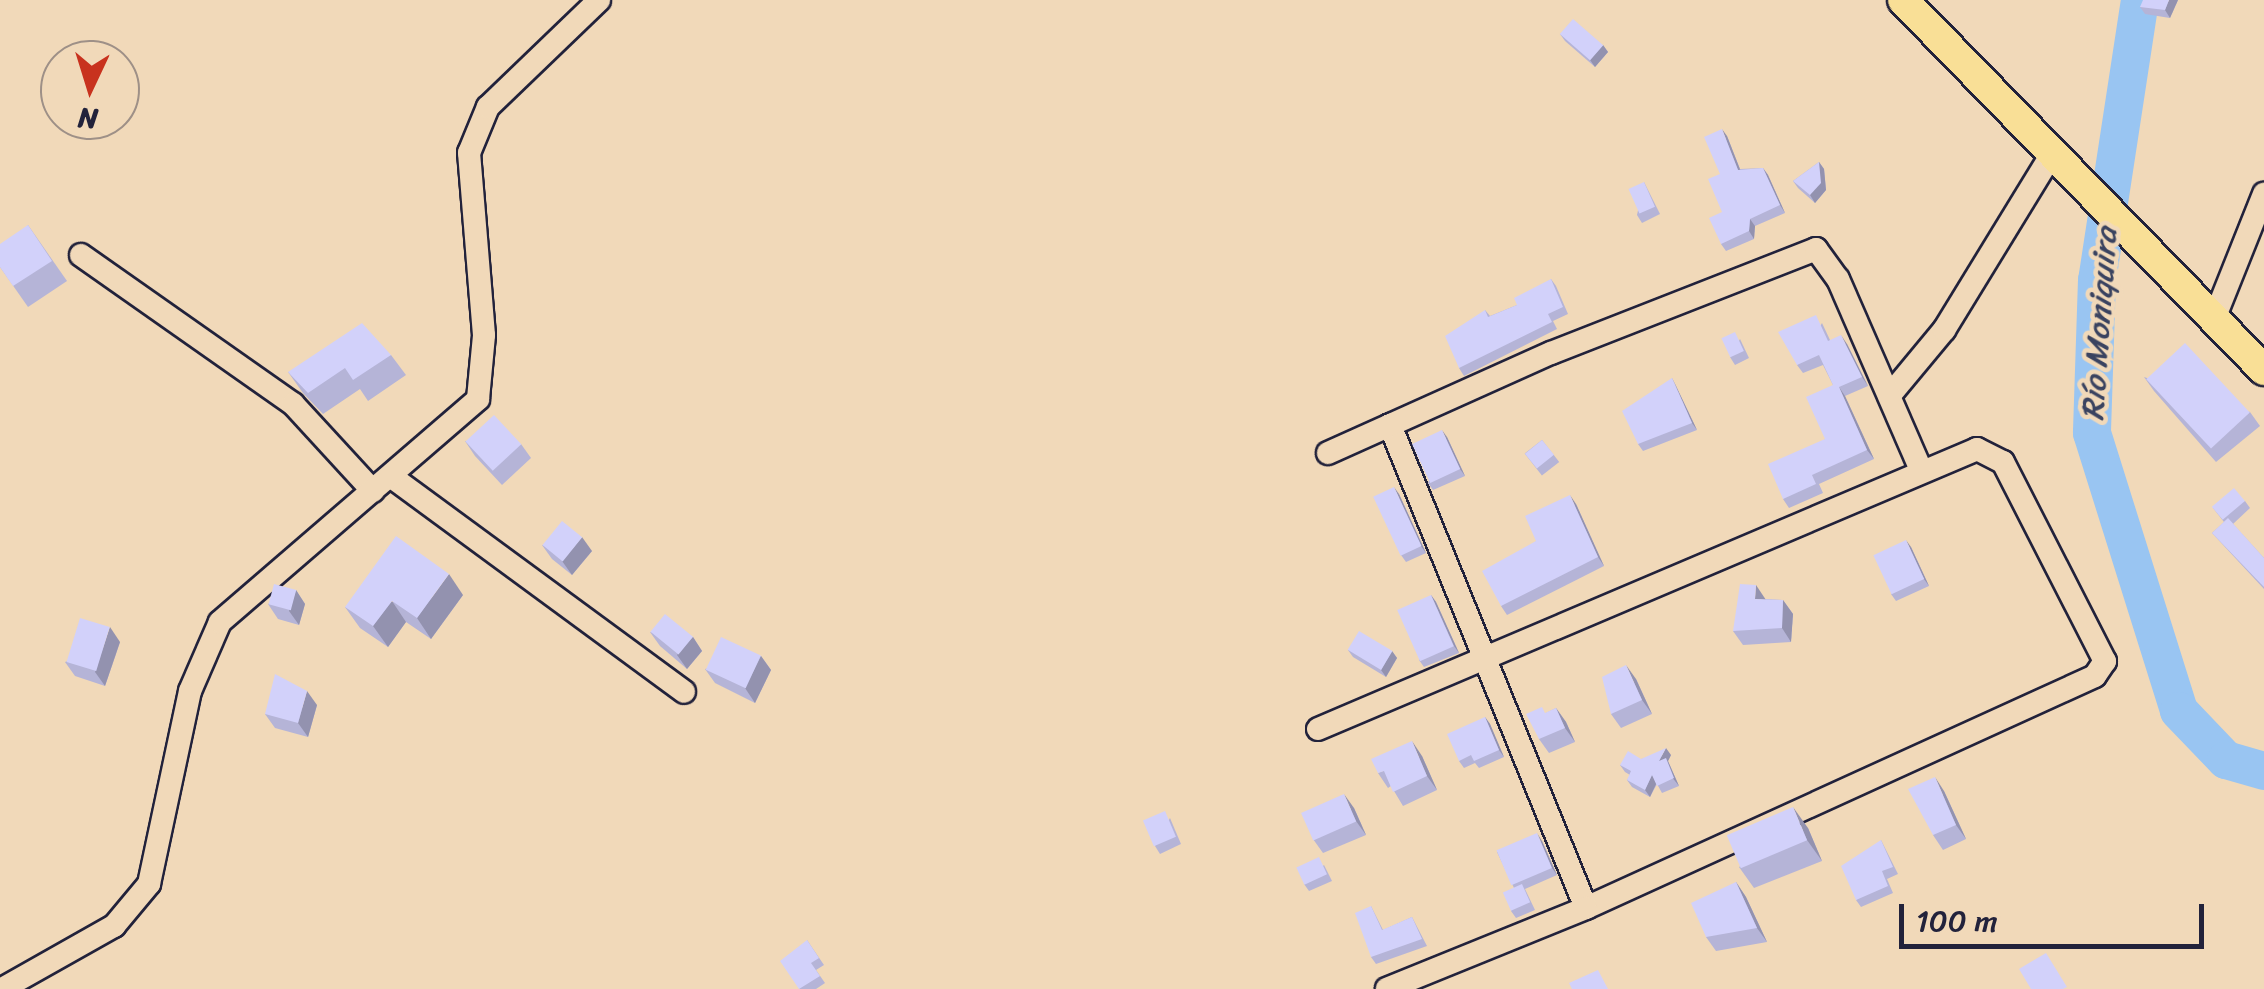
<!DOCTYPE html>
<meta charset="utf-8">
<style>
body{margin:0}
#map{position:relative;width:2264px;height:989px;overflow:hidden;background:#f1d9b9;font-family:Sriracha,sans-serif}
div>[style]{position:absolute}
.river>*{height:38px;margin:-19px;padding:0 19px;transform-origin:19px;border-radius:19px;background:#99c5f2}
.roads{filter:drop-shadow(2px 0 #22223b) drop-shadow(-2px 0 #22223b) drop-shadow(0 2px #22223b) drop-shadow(0 -2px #22223b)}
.minor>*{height:22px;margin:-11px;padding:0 11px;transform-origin:11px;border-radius:11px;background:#f1d9b9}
.major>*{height:30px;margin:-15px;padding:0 15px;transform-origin:15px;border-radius:15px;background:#f9df96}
.wall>*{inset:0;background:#b5b4d7;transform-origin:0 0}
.shaded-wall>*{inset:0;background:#9392af}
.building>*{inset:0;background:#d2d1fa;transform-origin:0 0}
span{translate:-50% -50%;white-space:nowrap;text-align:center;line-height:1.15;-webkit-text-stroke:9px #f1d9b9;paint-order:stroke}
.water-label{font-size:32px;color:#3a4360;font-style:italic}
.north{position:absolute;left:40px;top:40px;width:100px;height:100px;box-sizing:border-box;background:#f1d9b9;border:2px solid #9e9087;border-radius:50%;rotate:184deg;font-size:28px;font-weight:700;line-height:40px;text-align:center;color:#22223b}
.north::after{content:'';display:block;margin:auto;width:35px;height:45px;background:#c8321e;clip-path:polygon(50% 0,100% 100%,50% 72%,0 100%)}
.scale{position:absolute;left:1899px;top:904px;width:305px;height:45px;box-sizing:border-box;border:5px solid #22223b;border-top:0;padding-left:12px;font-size:30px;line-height:35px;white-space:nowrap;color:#22223b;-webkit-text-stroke:8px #f1d9b9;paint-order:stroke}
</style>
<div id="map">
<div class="river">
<i style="left:2140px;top:0;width:283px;rotate:98.7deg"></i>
<i style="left:2097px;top:280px;width:153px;rotate:91.9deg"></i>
<i style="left:2092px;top:433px;width:291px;rotate:72.6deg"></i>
<i style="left:2179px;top:711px;width:68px;rotate:46.2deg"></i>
<i style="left:2226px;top:760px;width:40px;rotate:16deg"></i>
</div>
<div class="roads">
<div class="minor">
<i style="left:81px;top:255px;width:259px;rotate:35.1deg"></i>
<i style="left:293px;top:404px;width:118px;rotate:47.4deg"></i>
<i style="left:2214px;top:319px;width:135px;rotate:-68.2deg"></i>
<i style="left:1890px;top:395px;width:85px;rotate:-50.3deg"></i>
<i style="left:1944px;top:330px;width:206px;rotate:-58.5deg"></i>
<i style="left:1390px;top:425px;width:521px;rotate:67.91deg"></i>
<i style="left:1328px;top:453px;width:244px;rotate:-24.2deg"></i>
<i style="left:1551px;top:353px;width:285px;rotate:-21.4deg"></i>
<i style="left:1816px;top:249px;width:37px;rotate:54deg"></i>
<i style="left:1838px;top:279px;width:206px;rotate:66.5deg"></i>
<i style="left:393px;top:478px;width:361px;rotate:36.3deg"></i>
<i style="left:1318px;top:729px;width:716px;rotate:-23.02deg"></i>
<i style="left:1977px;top:449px;width:29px;rotate:27deg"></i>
<i style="left:2003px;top:462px;width:224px;rotate:62.9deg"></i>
<i style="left:2105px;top:661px;width:18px;rotate:124deg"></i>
<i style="left:2095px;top:676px;width:559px;rotate:155.5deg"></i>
<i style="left:1586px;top:908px;width:215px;rotate:157.9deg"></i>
<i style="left:2px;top:989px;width:129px;rotate:-29.4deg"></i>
<i style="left:114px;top:926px;width:55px;rotate:-50.2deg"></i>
<i style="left:149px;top:884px;width:197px;rotate:-78deg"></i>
<i style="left:190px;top:691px;width:75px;rotate:-66.5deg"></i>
<i style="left:220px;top:622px;width:341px;rotate:-40.8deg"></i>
<i style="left:478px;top:399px;width:64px;rotate:-84.6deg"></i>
<i style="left:484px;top:335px;width:183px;rotate:-94.7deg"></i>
<i style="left:469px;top:153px;width:50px;rotate:-67.6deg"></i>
<i style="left:488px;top:107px;width:154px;rotate:-43.9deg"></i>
</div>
<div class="major">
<i style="left:1903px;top:0;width:517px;rotate:45.71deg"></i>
</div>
</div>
<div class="wall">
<i style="clip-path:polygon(2178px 0,2170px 18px,2145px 14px,2140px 7px)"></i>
<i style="clip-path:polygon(1560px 34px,1603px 45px,1608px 52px,1595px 67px,1565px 41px)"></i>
<i style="clip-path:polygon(1727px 136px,1740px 169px,1763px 168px,1768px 175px,1785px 213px,1755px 226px,1754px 239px,1726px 251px,1721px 244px,1722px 212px,1720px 174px)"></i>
<i style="clip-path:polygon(1819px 162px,1824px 169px,1826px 190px,1815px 203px,1798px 188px,1793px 181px)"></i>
<i style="clip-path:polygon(1644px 182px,1660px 214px,1642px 223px,1637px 215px)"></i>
<i style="clip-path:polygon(28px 225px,67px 281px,28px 307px,0 267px)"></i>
<i style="clip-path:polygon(1551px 279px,1556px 286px,1568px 314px,1553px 321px,1557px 329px,1464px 376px,1459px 368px,1485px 310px,1490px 316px,1517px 305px)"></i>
<i style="clip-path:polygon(1822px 323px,1830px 340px,1847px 344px,1868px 386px,1845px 396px,1874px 459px,1819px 484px,1823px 493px,1789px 508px,1783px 499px,1825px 439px,1833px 385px,1823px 365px,1803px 373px,1797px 365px)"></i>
<i style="clip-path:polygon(1740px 339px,1749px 358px,1735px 365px,1730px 357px)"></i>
<i style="clip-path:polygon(391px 355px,406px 375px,368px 401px,360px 389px,323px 414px,303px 393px,288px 372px)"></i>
<i style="clip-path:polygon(2144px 377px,2250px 412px,2260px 426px,2216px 462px,2154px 391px)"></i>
<i style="clip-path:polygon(1672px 378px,1676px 386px,1697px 430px,1643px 451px,1638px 444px)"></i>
<i style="clip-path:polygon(1447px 437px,1465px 476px,1433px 490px,1428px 483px)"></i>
<i style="left:1542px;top:440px;width:28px;height:22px;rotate:52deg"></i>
<i style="clip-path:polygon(465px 441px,521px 444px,531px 458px,502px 485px,475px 456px)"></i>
<i style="clip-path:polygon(1399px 494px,1426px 553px,1406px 562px,1401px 555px)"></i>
<i style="clip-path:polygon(2245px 501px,2250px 508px,2233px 524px,2264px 558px,2264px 589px,2212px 533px,2224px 522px,2213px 508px)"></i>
<i style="clip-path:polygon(1576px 504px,1604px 566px,1507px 615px,1501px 606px,1536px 541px)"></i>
<i style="clip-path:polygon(542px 545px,592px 551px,572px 575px,552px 559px)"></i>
<i style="clip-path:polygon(1911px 547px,1929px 586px,1896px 601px,1891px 594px)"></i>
<i style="clip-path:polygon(296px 590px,305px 604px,299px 625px,278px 619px,268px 604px)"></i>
<i style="clip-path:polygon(463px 595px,431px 639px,406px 622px,388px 647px,360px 628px,345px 607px)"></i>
<i style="clip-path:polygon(1431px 595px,1436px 602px,1459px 653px,1424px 667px,1419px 660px)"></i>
<i style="clip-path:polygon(1766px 599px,1783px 600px,1793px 614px,1791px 642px,1743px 645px,1733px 631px)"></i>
<i style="clip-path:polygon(650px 632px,693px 637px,702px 651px,687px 669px,660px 646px)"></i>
<i style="clip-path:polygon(120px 642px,105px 686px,75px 676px,65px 662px)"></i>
<i style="clip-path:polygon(1348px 650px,1392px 651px,1397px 658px,1386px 677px,1353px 657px)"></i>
<i style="clip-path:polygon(761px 656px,771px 670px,755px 703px,715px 683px,705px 669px)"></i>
<i style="clip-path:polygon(1636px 679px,1652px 714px,1621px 728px,1611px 714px)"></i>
<i style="clip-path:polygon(317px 705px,308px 737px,275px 728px,265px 714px)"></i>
<i style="clip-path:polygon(1556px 708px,1566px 722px,1575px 742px,1549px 753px,1539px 739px,1546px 713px)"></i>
<i style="clip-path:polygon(1485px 717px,1490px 724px,1504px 757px,1479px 768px,1475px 763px,1464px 768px,1459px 761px)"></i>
<i style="clip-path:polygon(1671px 755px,1668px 761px,1679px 786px,1662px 793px,1657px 784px,1650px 797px,1632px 787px,1627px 780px,1630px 775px,1625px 772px,1620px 765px,1641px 759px)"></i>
<i style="clip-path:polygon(1422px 756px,1437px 790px,1403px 806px,1391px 786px,1388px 788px,1378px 773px)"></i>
<i style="clip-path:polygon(1944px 791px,1966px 839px,1943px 850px,1933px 835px)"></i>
<i style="clip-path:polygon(1354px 808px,1366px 835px,1323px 853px,1313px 839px)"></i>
<i style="clip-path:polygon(1170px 818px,1181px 844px,1160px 854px,1155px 846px)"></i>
<i style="clip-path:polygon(1808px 828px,1822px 861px,1754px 888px,1739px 867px)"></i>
<i style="clip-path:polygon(1881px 840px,1898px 874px,1887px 879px,1893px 893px,1861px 907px,1856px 900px)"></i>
<i style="clip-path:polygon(1542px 841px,1557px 875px,1525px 889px,1535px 910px,1516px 918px,1511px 911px,1514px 888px,1497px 852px)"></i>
<i style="clip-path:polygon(1324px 865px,1332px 881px,1309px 891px,1304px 884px)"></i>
<i style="clip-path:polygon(1736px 882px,1746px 897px,1767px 942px,1716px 951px,1706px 937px)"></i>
<i style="clip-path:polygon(1371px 906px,1383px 930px,1412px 917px,1427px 946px,1376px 964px,1371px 957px)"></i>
<i style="clip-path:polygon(807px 940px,824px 965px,816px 970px,825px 983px,816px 989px,799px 989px)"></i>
</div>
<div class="shaded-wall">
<i style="clip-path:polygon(2169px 0,2178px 0,2170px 18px,2165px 10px)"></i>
<i style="clip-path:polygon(1603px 45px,1608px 52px,1595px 67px,1590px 60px)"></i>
<i style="clip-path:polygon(1722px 129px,1727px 136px,1743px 177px,1738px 170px)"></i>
<i style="clip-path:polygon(1819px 162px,1824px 169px,1826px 190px,1815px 203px,1810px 195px)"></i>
<i style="clip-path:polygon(1763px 168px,1768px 175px,1785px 213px,1780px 205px)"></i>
<i style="clip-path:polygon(1750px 219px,1755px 226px,1754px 239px,1749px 231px)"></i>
<i style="clip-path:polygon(1841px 335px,1847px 344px,1868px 386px,1862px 377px)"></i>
<i style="clip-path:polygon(1672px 378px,1676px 386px,1697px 430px,1692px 423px)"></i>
<i style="clip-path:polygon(1839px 387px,1845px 396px,1874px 459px,1867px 450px)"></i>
<i style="clip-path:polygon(1442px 430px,1447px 437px,1465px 476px,1460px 469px)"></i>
<i style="clip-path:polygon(1394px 487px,1399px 494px,1426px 553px,1421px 546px)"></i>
<i style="clip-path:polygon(1570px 495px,1576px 504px,1604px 566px,1598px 557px)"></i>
<i style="clip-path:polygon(582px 537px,592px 551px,572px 575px,562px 561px)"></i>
<i style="clip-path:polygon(1906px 540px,1911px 547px,1929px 586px,1924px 579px)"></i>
<i style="clip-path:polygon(449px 574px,463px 595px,431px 639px,417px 618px)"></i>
<i style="clip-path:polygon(1756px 585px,1766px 600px,1755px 599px)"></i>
<i style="clip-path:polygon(296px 590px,305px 604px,299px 625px,289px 611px)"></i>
<i style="clip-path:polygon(1431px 595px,1436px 602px,1459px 653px,1454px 646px)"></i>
<i style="clip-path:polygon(1783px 600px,1793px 614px,1791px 642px,1782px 628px)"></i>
<i style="clip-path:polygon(392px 601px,406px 622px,388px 647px,373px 626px)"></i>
<i style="clip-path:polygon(110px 627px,120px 642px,105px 686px,95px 672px)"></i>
<i style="clip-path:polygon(693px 637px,702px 651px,687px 669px,677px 655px)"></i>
<i style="clip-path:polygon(1392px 651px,1397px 658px,1386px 677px,1381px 670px)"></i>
<i style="clip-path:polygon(761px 656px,771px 670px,755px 703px,745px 688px)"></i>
<i style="clip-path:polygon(1626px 665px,1636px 679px,1652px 714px,1642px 700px)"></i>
<i style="clip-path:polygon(307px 691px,317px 705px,308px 737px,298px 723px)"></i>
<i style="clip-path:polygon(1556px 708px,1566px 722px,1575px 742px,1565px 728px)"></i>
<i style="clip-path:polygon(1485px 717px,1490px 724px,1504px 757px,1499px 750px)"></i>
<i style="clip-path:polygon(1412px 741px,1422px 756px,1437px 790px,1427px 776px)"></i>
<i style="clip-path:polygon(1666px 748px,1671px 755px,1668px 761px,1679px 786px,1659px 761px)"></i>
<i style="clip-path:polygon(1652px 775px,1657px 782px,1650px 797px,1645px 790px)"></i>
<i style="clip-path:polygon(1935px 777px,1944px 791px,1966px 839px,1956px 825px)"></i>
<i style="clip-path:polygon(1344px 794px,1354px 808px,1366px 835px,1356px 821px)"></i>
<i style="clip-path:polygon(1793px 807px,1808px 828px,1822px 861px,1807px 840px)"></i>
<i style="clip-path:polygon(1537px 833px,1542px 841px,1557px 875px,1552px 868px)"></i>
<i style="clip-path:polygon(1736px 882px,1746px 897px,1767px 942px,1757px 928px)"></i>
</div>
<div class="building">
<i style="clip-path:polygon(2143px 0,2169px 0,2165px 10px,2140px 7px)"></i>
<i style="left:1573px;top:19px;width:40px;height:20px;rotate:41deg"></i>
<i style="clip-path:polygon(1722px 129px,1738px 170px,1763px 168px,1780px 205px,1750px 219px,1749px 231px,1721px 244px,1709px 218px,1722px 212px,1708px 179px,1720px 174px,1704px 137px)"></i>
<i style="clip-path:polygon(1819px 162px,1821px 183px,1810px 195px,1793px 181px)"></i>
<i style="left:1644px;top:182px;width:27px;height:17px;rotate:66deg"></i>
<i style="clip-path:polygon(28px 225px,52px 261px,13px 286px,0 267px,0 244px)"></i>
<i style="clip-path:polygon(1551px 279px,1563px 307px,1548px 314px,1552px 322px,1459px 368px,1445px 336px,1485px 310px,1488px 317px,1517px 305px,1514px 298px)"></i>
<i style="clip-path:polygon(1816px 315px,1828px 341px,1841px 335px,1862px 377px,1839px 387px,1867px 450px,1812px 475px,1816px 484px,1783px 499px,1768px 464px,1825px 439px,1806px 397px,1833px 385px,1819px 355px,1797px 365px,1778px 332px)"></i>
<i style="clip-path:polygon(362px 323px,391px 355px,353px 380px,345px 368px,308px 393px,288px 372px)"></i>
<i style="left:1735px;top:332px;width:21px;height:15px;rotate:65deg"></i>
<i style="left:2185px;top:343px;width:95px;height:53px;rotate:47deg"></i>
<i style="clip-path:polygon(1672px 378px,1692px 423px,1638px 444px,1622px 411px)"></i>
<i style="left:494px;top:415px;width:40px;height:39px;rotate:47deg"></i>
<i style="left:1442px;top:430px;width:43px;height:33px;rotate:65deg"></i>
<i style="left:1542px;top:440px;width:19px;height:22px;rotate:51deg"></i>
<i style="left:1394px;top:487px;width:65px;height:23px;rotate:65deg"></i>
<i style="left:2234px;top:488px;width:17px;height:29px;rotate:50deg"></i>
<i style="clip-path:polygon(1570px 495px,1598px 557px,1501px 606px,1482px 571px,1536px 541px,1525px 516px)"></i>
<i style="clip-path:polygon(2228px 518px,2264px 558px,2264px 587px,2212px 533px)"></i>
<i style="left:562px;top:521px;width:26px;height:31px;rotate:39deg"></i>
<i style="clip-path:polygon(396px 536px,449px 574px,417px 618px,392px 601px,373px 626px,345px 607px)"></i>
<i style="left:1906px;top:540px;width:43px;height:36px;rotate:65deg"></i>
<i style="left:274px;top:584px;width:23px;height:21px;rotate:15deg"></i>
<i style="clip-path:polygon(1740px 584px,1756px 585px,1755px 599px,1783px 600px,1782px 628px,1733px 631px)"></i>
<i style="left:1431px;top:595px;width:56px;height:37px;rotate:66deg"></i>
<i style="left:665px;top:614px;width:36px;height:23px;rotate:39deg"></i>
<i style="left:80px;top:618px;width:31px;height:46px;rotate:17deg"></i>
<i style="left:1359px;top:631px;width:39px;height:22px;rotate:31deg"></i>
<i style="left:721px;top:637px;width:44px;height:36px;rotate:25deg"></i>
<i style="clip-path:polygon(1626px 665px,1642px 700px,1611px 714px,1602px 677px)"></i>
<i style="clip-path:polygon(275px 674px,307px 691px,298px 723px,265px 714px)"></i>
<i style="clip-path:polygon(1542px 707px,1545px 713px,1556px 708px,1565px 728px,1539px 739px,1526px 714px)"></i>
<i style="clip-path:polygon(1485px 717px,1499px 750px,1474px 761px,1471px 755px,1459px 761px,1447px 734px)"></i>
<i style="clip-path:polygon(1412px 741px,1427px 776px,1393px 792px,1384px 771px,1378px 773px,1371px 759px)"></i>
<i style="clip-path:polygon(1666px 748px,1659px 761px,1666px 758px,1674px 778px,1657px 786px,1652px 775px,1645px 790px,1627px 780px,1631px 771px,1620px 765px,1628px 751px,1641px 759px)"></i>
<i style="clip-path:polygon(1935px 777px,1956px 825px,1933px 835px,1908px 789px)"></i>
<i style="left:1344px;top:794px;width:30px;height:47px;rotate:66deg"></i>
<i style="left:1793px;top:807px;width:36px;height:72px;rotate:67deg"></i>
<i style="left:1165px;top:811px;width:28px;height:24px;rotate:67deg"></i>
<i style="left:1537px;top:833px;width:38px;height:44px;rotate:67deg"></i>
<i style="clip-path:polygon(1881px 840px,1893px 867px,1882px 871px,1888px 886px,1856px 900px,1841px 866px)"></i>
<i style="left:1319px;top:857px;width:19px;height:25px;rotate:65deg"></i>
<i style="clip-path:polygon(1736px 882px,1757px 928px,1706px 937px,1691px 903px)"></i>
<i style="left:1522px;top:884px;width:20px;height:21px;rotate:66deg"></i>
<i style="clip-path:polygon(1371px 906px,1382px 930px,1412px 917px,1422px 939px,1371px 957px,1355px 913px)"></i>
<i style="clip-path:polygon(807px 940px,819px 958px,811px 963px,820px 976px,799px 989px,780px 961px)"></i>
<i style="clip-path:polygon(2046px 953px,2067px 987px,2063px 989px,2031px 989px,2019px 969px)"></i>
<i style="clip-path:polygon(1598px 970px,1608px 989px,1572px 989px,1569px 983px)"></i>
</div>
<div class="water-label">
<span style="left:2100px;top:324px;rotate:-86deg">Río Moniquira</span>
</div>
<div class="north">N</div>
<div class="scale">100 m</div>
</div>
